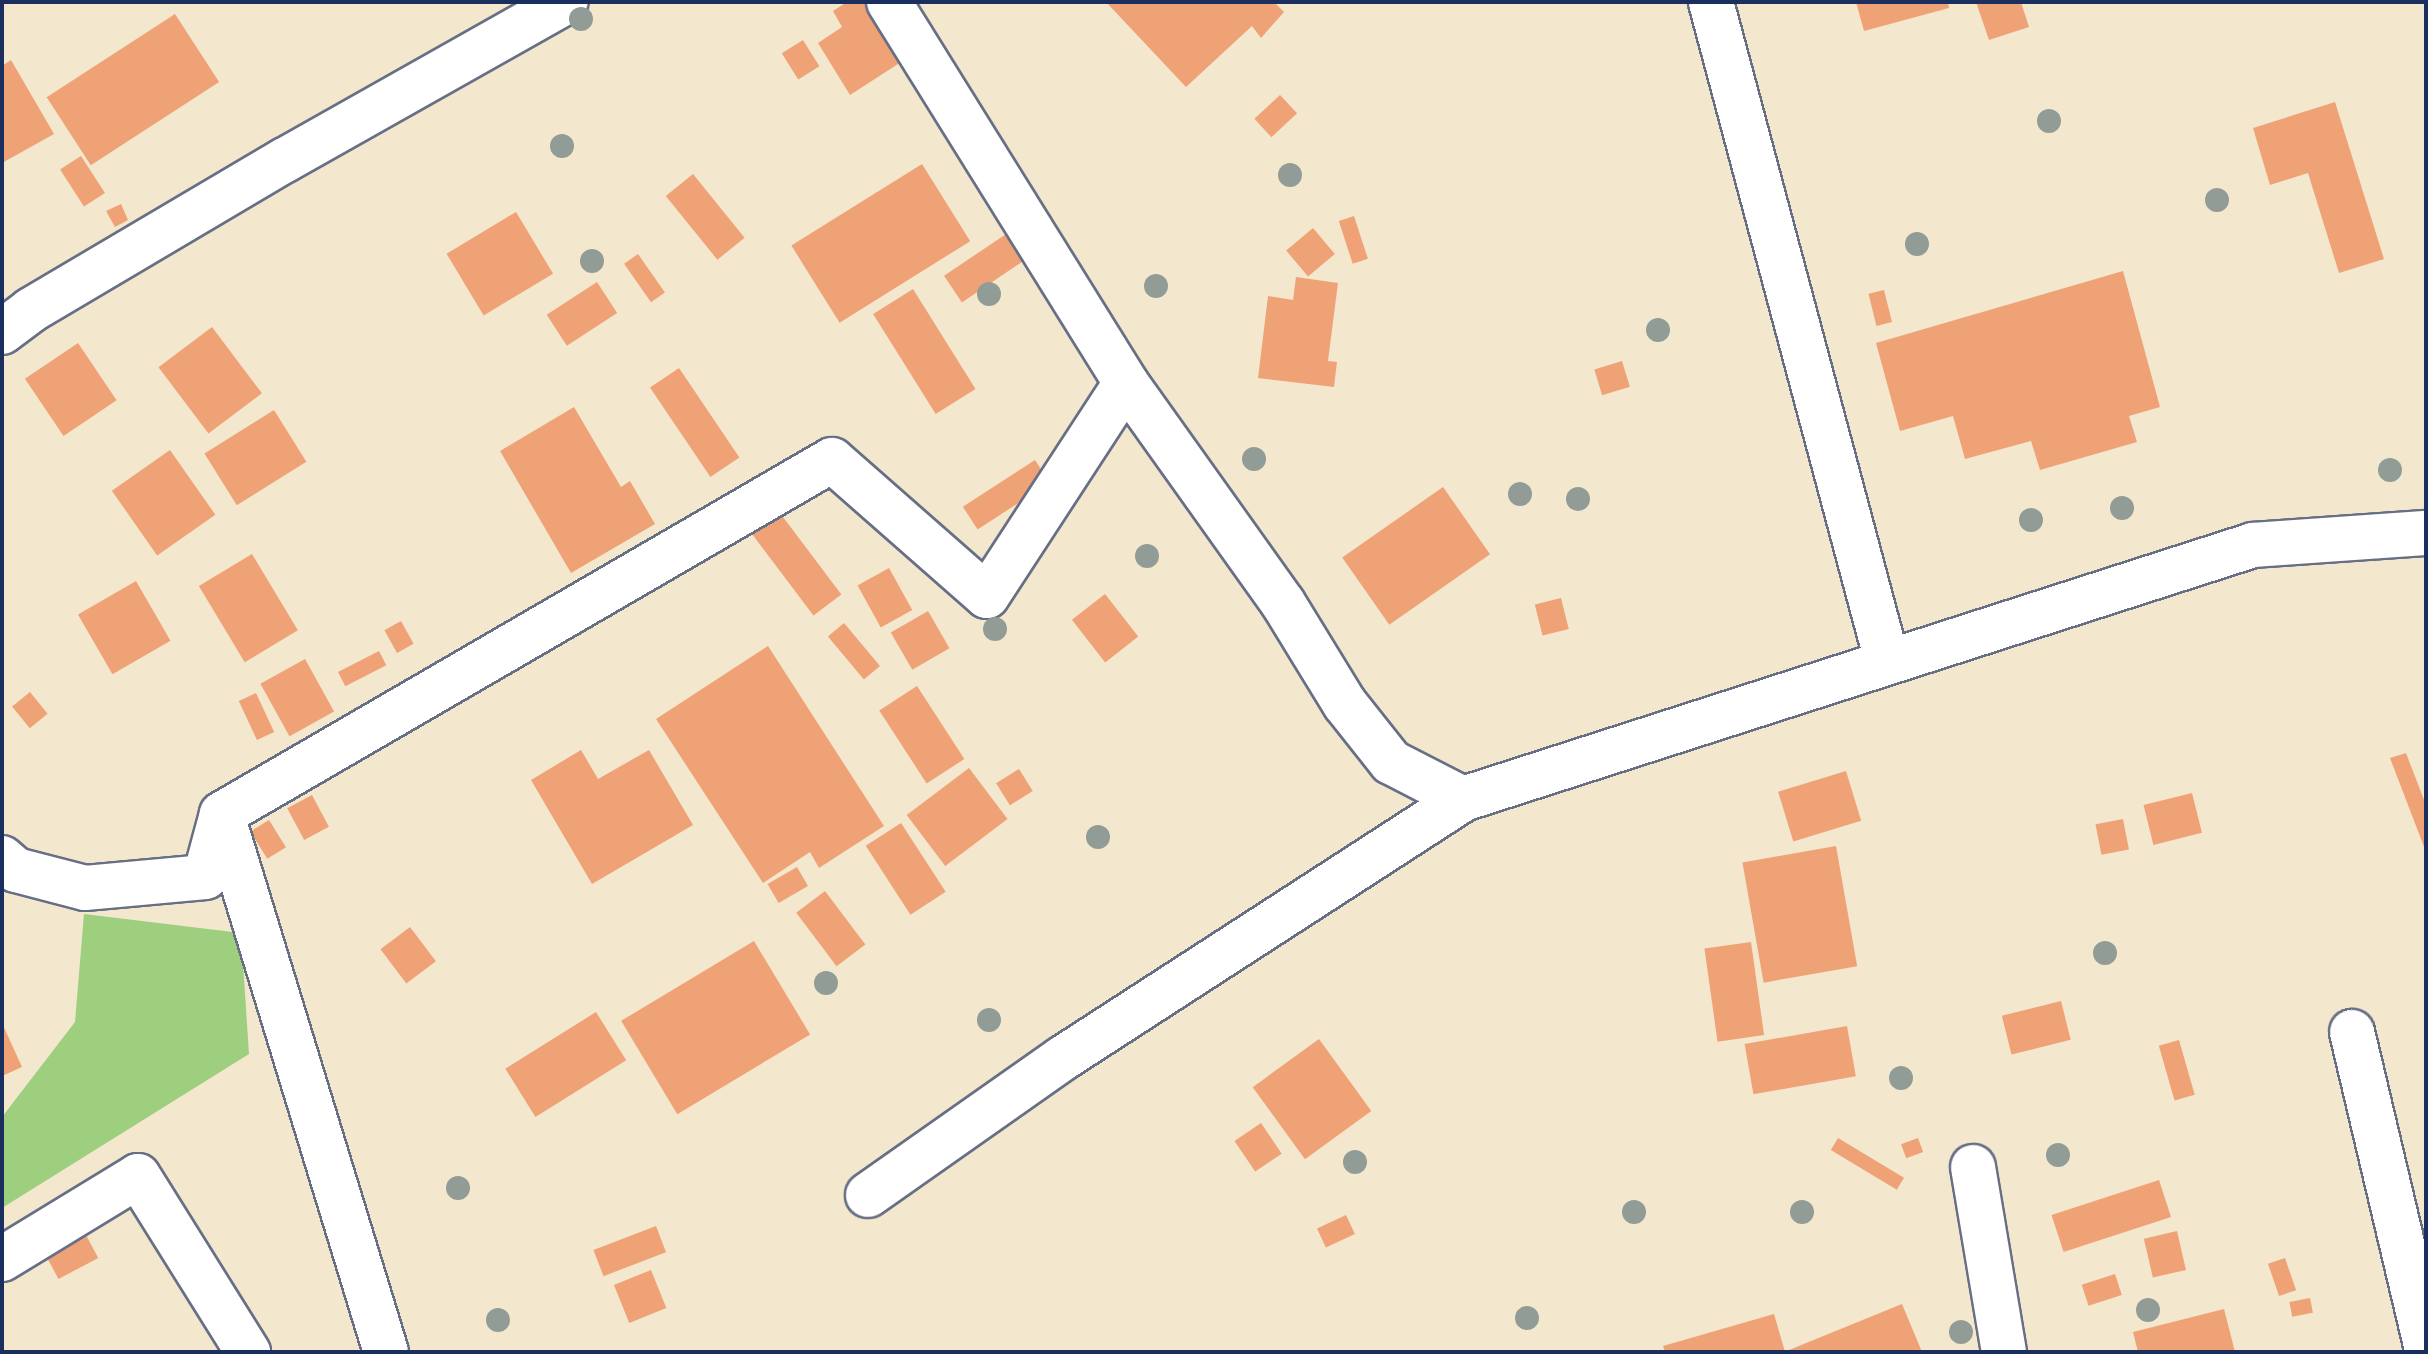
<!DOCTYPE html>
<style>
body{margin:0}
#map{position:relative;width:2428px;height:1354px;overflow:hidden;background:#f3e7ce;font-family:"Indie Flower",sans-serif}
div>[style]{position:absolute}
.green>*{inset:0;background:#9dcf7f}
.building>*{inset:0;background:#f0a277;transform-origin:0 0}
.roads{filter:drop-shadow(2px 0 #676f85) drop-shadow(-2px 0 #676f85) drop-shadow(0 2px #676f85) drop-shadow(0 -2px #676f85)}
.minor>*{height:44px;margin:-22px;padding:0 22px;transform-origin:22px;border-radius:22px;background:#fff}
.trees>*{width:24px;height:24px;margin:-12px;border-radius:50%;background:#929c96}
span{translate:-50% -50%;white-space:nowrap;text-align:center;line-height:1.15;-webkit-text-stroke:6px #fff;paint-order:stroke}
.frame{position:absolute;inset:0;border:4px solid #1b2f5e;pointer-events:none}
</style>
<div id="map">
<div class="green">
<i style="clip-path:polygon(84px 914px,241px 933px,249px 1054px,2px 1208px,2px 1117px,75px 1022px)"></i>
</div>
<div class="building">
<i style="clip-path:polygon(847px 2px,878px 2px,912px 55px,850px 95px,818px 43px,842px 27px,833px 11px)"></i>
<i style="clip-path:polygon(1106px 2px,1274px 2px,1284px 12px,1261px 38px,1252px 26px,1186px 87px)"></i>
<i style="clip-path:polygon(1856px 2px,1948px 2px,1949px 8px,1864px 31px)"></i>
<i style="clip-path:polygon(1976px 2px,2021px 2px,2029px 27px,1989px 40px)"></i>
<i style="left:175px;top:14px;width:81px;height:153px;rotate:57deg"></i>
<i style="left:803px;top:40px;width:31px;height:25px;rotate:58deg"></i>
<i style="clip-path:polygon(11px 60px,54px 134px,2px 163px,2px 66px)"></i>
<i style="left:1280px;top:95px;width:25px;height:35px;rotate:47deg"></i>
<i style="clip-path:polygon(2335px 102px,2384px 259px,2339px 273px,2308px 173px,2270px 185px,2253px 128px)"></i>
<i style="left:81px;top:156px;width:44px;height:25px;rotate:57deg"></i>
<i style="left:922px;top:164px;width:91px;height:154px;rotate:58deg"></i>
<i style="left:693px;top:174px;width:82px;height:35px;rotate:51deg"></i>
<i style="clip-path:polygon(121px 204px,128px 220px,115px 227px,106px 211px)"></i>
<i style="left:516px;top:212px;width:72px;height:81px;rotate:59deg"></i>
<i style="left:1354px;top:216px;width:45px;height:16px;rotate:72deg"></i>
<i style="left:1313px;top:228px;width:34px;height:35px;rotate:50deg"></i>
<i style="left:1012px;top:230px;width:32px;height:82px;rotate:56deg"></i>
<i style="left:638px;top:254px;width:47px;height:17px;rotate:55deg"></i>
<i style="clip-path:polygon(2123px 271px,2160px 407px,2129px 416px,2137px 442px,2040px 470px,2031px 441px,1965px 459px,1953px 416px,1900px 431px,1876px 343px)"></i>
<i style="clip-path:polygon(1296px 277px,1338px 283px,1328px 361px,1337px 362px,1334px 387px,1258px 378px,1268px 296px,1293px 300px)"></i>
<i style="left:597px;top:282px;width:37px;height:60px;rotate:57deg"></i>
<i style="left:913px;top:289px;width:118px;height:47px;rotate:58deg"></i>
<i style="left:1884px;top:290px;width:33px;height:16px;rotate:76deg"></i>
<i style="left:212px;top:327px;width:83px;height:67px;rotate:53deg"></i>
<i style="left:78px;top:343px;width:69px;height:64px;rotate:56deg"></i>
<i style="left:1622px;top:361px;width:27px;height:29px;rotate:73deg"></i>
<i style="left:679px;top:368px;width:108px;height:35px;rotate:56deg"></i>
<i style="clip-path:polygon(574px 407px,621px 487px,630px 481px,655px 524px,571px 573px,500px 451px)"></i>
<i style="left:274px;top:410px;width:61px;height:82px;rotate:58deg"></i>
<i style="left:170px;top:450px;width:79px;height:71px;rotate:55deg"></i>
<i style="left:1035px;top:460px;width:27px;height:86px;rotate:57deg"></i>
<i style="left:1443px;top:487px;width:82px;height:123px;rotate:55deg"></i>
<i style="left:780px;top:513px;width:102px;height:35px;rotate:53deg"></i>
<i style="left:252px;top:554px;width:89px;height:62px;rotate:59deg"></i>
<i style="left:889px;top:568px;width:48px;height:36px;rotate:61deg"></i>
<i style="left:136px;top:581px;width:69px;height:67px;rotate:60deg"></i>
<i style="left:1105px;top:594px;width:54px;height:42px;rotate:52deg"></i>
<i style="left:1561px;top:598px;width:32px;height:27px;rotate:76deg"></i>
<i style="left:928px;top:611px;width:43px;height:43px;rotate:60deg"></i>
<i style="left:401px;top:621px;width:26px;height:19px;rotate:61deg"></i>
<i style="left:844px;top:623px;width:56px;height:21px;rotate:50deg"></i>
<i style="clip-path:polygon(768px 646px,884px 826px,819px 868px,810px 852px,763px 883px,656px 719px)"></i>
<i style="left:379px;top:651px;width:16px;height:46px;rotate:63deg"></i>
<i style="left:305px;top:659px;width:60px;height:51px;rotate:61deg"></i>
<i style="left:917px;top:686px;width:87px;height:45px;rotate:57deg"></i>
<i style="left:30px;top:692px;width:28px;height:23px;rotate:51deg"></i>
<i style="left:256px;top:693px;width:43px;height:19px;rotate:65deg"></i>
<i style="clip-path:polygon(581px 750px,598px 779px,649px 750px,693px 825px,592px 884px,531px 780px)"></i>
<i style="clip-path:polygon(2406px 753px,2426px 805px,2426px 852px,2390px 758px)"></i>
<i style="left:969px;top:768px;width:64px;height:78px;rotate:53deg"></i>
<i style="left:1019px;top:769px;width:26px;height:27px;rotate:58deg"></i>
<i style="left:1846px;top:771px;width:52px;height:71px;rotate:73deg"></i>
<i style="left:2192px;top:793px;width:41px;height:50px;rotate:76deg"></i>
<i style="left:312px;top:795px;width:36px;height:28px;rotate:62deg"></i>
<i style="left:2123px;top:819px;width:31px;height:28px;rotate:79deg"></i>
<i style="left:269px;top:820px;width:32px;height:22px;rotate:58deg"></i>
<i style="left:901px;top:823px;width:82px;height:42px;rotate:57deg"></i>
<i style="left:1836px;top:846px;width:122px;height:95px;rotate:80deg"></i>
<i style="left:797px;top:867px;width:22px;height:34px;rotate:60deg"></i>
<i style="left:825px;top:891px;width:67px;height:36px;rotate:53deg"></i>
<i style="left:410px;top:927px;width:43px;height:37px;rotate:53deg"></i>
<i style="left:754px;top:941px;width:109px;height:155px;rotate:59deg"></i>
<i style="left:1751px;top:942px;width:94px;height:47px;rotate:82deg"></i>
<i style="left:2061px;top:1001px;width:40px;height:61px;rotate:76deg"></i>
<i style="left:596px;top:1012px;width:57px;height:107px;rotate:58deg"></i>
<i style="clip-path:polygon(2px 1023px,22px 1067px,2px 1076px)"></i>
<i style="left:1847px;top:1026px;width:51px;height:104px;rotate:80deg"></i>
<i style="left:1319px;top:1039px;width:89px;height:82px;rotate:54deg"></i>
<i style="left:2179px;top:1040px;width:57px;height:21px;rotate:74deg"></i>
<i style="left:1261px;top:1123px;width:37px;height:32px;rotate:56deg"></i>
<i style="left:1838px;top:1138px;width:77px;height:14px;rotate:31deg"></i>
<i style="left:1918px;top:1138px;width:15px;height:18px;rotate:70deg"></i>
<i style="left:2159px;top:1180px;width:39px;height:113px;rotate:72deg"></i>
<i style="left:1346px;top:1215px;width:21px;height:32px;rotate:65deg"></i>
<i style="left:656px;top:1226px;width:28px;height:67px;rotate:69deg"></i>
<i style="left:2177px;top:1231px;width:40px;height:34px;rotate:77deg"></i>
<i style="left:86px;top:1235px;width:26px;height:45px;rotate:62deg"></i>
<i style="left:2285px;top:1258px;width:34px;height:18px;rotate:71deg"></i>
<i style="left:651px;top:1270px;width:41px;height:40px;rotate:68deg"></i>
<i style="left:2115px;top:1274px;width:22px;height:35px;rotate:72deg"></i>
<i style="left:2310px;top:1298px;width:15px;height:21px;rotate:79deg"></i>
<i style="clip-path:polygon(1902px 1304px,1922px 1352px,1790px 1352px,1789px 1350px)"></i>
<i style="clip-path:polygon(2224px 1309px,2235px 1352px,2138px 1352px,2133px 1332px)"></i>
<i style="clip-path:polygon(1774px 1314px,1785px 1352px,1665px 1352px,1663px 1346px)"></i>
</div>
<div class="roads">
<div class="minor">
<i style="left:889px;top:2px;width:449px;rotate:58.1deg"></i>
<i style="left:1126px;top:383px;width:270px;rotate:54.5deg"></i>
<i style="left:1283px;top:603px;width:119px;rotate:58.5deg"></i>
<i style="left:1345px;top:704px;width:74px;rotate:51.6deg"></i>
<i style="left:1391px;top:762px;width:81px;rotate:27.2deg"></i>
<i style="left:1463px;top:799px;width:830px;rotate:-17.82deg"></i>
<i style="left:2253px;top:545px;width:173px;rotate:-4deg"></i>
<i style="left:1711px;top:2px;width:682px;rotate:75.05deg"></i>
<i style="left:2px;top:332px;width:36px;rotate:-37deg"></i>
<i style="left:31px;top:310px;width:295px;rotate:-30.6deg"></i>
<i style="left:285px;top:160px;width:322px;rotate:-29.4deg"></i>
<i style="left:222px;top:815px;width:561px;rotate:73.02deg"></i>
<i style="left:2px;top:858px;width:18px;rotate:41deg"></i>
<i style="left:16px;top:870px;width:71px;rotate:14.6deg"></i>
<i style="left:85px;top:888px;width:121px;rotate:-5.2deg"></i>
<i style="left:205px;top:877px;width:65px;rotate:-74.9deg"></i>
<i style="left:222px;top:814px;width:705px;rotate:-30.13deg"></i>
<i style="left:832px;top:460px;width:206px;rotate:41.3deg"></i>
<i style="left:987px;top:596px;width:254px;rotate:-56.9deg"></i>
<i style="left:2352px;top:1032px;width:322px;rotate:76.7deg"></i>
<i style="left:1973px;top:1167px;width:188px;rotate:80.5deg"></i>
<i style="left:868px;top:1195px;width:238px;rotate:-35.1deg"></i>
<i style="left:1063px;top:1058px;width:477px;rotate:-32.9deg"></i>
<i style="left:2px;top:1259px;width:159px;rotate:-31.4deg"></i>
<i style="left:138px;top:1176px;width:208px;rotate:58deg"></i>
</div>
</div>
<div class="trees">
<i style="left:581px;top:19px"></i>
<i style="left:2049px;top:121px"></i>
<i style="left:562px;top:146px"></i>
<i style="left:1290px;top:175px"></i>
<i style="left:2217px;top:200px"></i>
<i style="left:1917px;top:244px"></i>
<i style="left:592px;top:261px"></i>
<i style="left:1156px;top:286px"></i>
<i style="left:989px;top:294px"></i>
<i style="left:1658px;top:330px"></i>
<i style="left:1254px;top:459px"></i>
<i style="left:2390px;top:470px"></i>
<i style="left:1520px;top:494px"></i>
<i style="left:1578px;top:499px"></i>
<i style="left:2122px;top:508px"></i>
<i style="left:2031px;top:520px"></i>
<i style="left:1147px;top:556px"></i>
<i style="left:995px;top:629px"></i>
<i style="left:1098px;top:837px"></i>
<i style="left:2105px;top:953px"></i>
<i style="left:826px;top:983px"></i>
<i style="left:989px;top:1020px"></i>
<i style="left:1901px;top:1078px"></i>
<i style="left:2058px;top:1155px"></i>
<i style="left:1355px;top:1162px"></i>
<i style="left:458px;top:1188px"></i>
<i style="left:1634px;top:1212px"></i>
<i style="left:1802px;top:1212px"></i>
<i style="left:2148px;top:1310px"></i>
<i style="left:1527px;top:1318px"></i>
<i style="left:498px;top:1320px"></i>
<i style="left:1961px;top:1332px"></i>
</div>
<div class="frame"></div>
</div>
